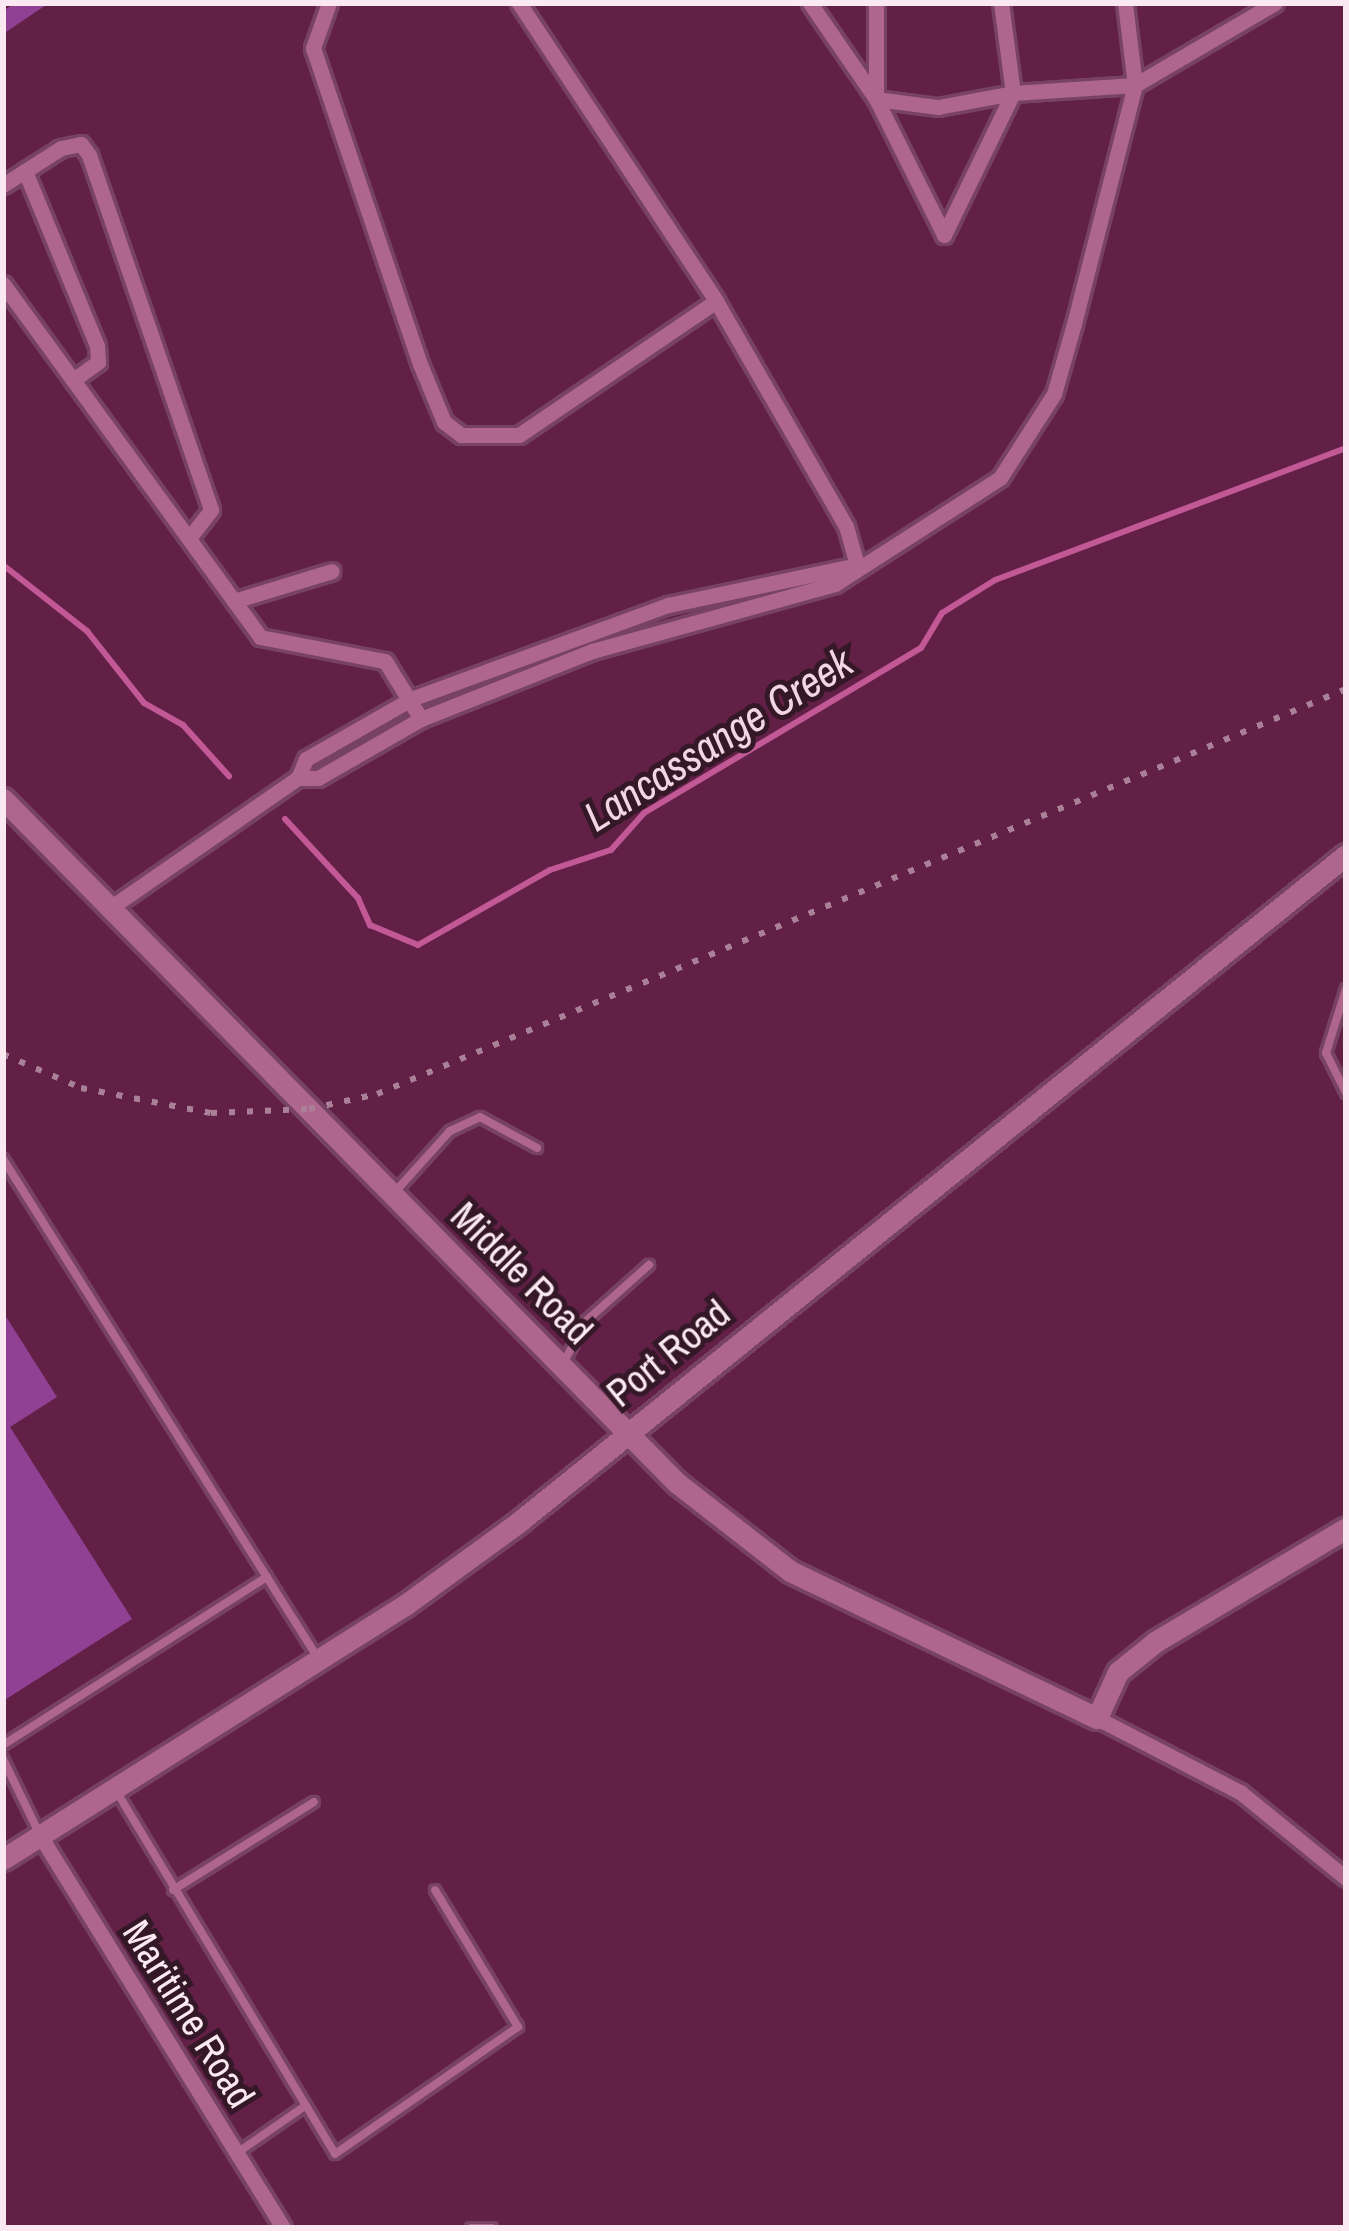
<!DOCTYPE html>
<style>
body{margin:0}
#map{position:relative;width:1349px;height:2231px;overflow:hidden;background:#622047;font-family:"Archivo Narrow",sans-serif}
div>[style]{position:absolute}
.stream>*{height:6px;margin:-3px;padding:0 3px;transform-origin:3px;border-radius:3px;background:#c25996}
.building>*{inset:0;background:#914193}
.roads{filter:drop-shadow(3px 0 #774264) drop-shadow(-3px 0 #774264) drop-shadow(0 3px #774264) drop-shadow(0 -3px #774264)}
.lane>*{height:8px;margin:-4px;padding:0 4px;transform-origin:4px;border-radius:4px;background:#af668e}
.street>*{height:15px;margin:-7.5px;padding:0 7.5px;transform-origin:7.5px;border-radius:7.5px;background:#af668e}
.secondary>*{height:21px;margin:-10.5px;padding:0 10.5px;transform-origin:10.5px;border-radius:10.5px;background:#af668e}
.rail>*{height:6px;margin-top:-3px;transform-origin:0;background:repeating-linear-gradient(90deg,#aa8098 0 6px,transparent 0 18px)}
span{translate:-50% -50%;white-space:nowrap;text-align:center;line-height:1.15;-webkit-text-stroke:10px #351828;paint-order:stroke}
.street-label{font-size:39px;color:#fae9f1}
.water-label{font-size:42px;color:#f2d6e4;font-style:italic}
.frame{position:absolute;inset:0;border:6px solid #fae9f1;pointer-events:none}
</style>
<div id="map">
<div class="stream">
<i style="left:3px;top:565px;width:107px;rotate:38.2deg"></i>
<i style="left:87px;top:631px;width:92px;rotate:51.6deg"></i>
<i style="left:144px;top:703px;width:45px;rotate:29.4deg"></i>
<i style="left:183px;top:725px;width:69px;rotate:48deg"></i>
<i style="left:285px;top:819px;width:108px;rotate:47.3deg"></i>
<i style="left:358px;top:898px;width:30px;rotate:66deg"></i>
<i style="left:370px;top:925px;width:52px;rotate:22.6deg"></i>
<i style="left:418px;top:945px;width:152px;rotate:-29.6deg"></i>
<i style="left:550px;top:870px;width:64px;rotate:-18.2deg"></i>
<i style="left:611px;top:850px;width:50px;rotate:-48.3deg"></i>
<i style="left:644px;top:813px;width:322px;rotate:-30.8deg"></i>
<i style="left:921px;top:648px;width:41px;rotate:-59deg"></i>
<i style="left:942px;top:613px;width:62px;rotate:-31.9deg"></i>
<i style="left:995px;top:580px;width:375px;rotate:-20.6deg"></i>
</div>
<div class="building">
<i style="clip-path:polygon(15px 3px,49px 3px,3px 34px,3px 11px)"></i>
<i style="clip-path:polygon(3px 1312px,57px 1397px,10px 1427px,132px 1619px,3px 1701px)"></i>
</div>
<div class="roads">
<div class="lane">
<i style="left:1346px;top:989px;width:67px;rotate:107.4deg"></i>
<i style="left:1326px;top:1053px;width:45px;rotate:63.4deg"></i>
<i style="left:3px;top:1159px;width:587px;rotate:57.75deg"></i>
<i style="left:394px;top:1193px;width:84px;rotate:-47.9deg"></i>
<i style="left:450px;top:1131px;width:33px;rotate:-25deg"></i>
<i style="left:480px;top:1117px;width:65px;rotate:28.5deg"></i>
<i style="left:563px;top:1364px;width:47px;rotate:-62.4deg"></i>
<i style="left:585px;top:1322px;width:86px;rotate:-41.7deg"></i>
<i style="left:3px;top:1745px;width:313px;rotate:-32.5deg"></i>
<i style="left:3px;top:1759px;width:82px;rotate:64.1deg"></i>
<i style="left:115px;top:1789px;width:426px;rotate:58.9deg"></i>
<i style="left:335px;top:2154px;width:223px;rotate:-34.8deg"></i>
<i style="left:518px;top:2027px;width:160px;rotate:-121.2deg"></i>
<i style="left:173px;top:1890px;width:166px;rotate:-32deg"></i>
<i style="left:237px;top:2153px;width:83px;rotate:-34.7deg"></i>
<i style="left:471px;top:2228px;width:21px"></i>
</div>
<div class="street">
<i style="left:329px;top:3px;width:48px;rotate:109.6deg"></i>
<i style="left:313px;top:48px;width:334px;rotate:71.3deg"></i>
<i style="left:420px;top:364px;width:63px;rotate:67.5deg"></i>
<i style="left:444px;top:422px;width:21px;rotate:37deg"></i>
<i style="left:461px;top:435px;width:58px"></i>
<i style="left:519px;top:435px;width:238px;rotate:-34.2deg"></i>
<i style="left:519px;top:3px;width:357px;rotate:56.5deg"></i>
<i style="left:716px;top:301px;width:260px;rotate:60deg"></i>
<i style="left:846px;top:526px;width:41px;rotate:74.2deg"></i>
<i style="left:810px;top:3px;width:116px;rotate:55.5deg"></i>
<i style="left:876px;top:99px;width:152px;rotate:63.4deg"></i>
<i style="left:876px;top:3px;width:96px;rotate:90deg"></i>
<i style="left:876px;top:99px;width:63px;rotate:7.4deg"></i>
<i style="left:938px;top:107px;width:76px;rotate:-10.6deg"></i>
<i style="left:1001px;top:3px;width:91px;rotate:82.4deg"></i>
<i style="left:1013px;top:93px;width:122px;rotate:-3.8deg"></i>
<i style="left:1135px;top:85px;width:162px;rotate:-30.4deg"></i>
<i style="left:25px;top:171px;width:189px;rotate:67.6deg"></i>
<i style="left:97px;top:346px;width:16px;rotate:86deg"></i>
<i style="left:98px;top:362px;width:31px;rotate:144deg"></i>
<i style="left:3px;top:185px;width:69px;rotate:-32.5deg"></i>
<i style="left:61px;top:148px;width:20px;rotate:-11deg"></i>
<i style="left:81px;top:144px;width:14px;rotate:54deg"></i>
<i style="left:89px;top:155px;width:375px;rotate:71deg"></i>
<i style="left:211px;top:510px;width:36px;rotate:128deg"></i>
<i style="left:944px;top:235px;width:158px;rotate:-64.1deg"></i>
<i style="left:3px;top:284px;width:437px;rotate:53.9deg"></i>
<i style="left:260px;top:637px;width:127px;rotate:10.9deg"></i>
<i style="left:385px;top:661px;width:68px;rotate:58.2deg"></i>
<i style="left:234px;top:601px;width:102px;rotate:-17deg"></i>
<i style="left:298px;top:778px;width:20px"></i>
<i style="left:318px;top:778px;width:119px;rotate:-29.8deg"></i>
<i style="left:421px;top:719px;width:184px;rotate:-21.7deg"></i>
<i style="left:592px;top:651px;width:252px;rotate:-15.4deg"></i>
<i style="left:835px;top:584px;width:196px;rotate:-32.7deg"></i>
<i style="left:1000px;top:478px;width:100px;rotate:-57.3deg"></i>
<i style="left:1054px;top:394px;width:73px;rotate:-74.1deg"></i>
<i style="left:1074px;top:324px;width:247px;rotate:-75.7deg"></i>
<i style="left:1135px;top:85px;width:83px;rotate:-97deg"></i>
<i style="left:110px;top:908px;width:229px;rotate:-34.7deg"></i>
<i style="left:298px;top:778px;width:21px;rotate:-67deg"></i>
<i style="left:306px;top:759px;width:121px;rotate:-29.7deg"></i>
<i style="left:411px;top:699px;width:274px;rotate:-20.1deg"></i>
<i style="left:668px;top:605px;width:193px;rotate:-11.9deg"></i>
<i style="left:1097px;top:1718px;width:161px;rotate:27.4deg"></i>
<i style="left:1240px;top:1792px;width:136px;rotate:39.1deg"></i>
<i style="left:39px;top:1834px;width:463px;rotate:58.2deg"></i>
</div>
<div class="secondary">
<i style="left:3px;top:799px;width:960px;rotate:45.42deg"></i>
<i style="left:677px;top:1483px;width:143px;rotate:37.9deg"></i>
<i style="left:790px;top:1571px;width:340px;rotate:25.6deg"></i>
<i style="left:1097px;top:1718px;width:51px;rotate:-65.5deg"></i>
<i style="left:1118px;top:1672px;width:48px;rotate:-39deg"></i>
<i style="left:1155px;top:1642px;width:222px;rotate:-30.8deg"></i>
<i style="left:3px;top:1859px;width:476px;rotate:-32.3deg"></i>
<i style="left:405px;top:1605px;width:142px;rotate:-36.1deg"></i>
<i style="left:520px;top:1521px;width:1061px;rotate:-38.88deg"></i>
</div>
</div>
<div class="rail">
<i style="left:3px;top:1054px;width:85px;rotate:23.6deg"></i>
<i style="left:81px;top:1088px;width:132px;rotate:10.9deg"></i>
<i style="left:211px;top:1113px;width:98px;rotate:-2.3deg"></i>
<i style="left:309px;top:1109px;width:70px;rotate:-12.4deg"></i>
<i style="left:377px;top:1094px;width:1050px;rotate:-22.68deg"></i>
</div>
<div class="street-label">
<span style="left:522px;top:1273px;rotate:45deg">Middle Road</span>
<span style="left:668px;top:1353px;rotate:-39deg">Port Road</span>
<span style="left:189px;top:2014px;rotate:58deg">Maritime Road</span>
</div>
<div class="water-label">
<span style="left:718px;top:739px;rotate:-32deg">Lancassange Creek</span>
</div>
<div class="frame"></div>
</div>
